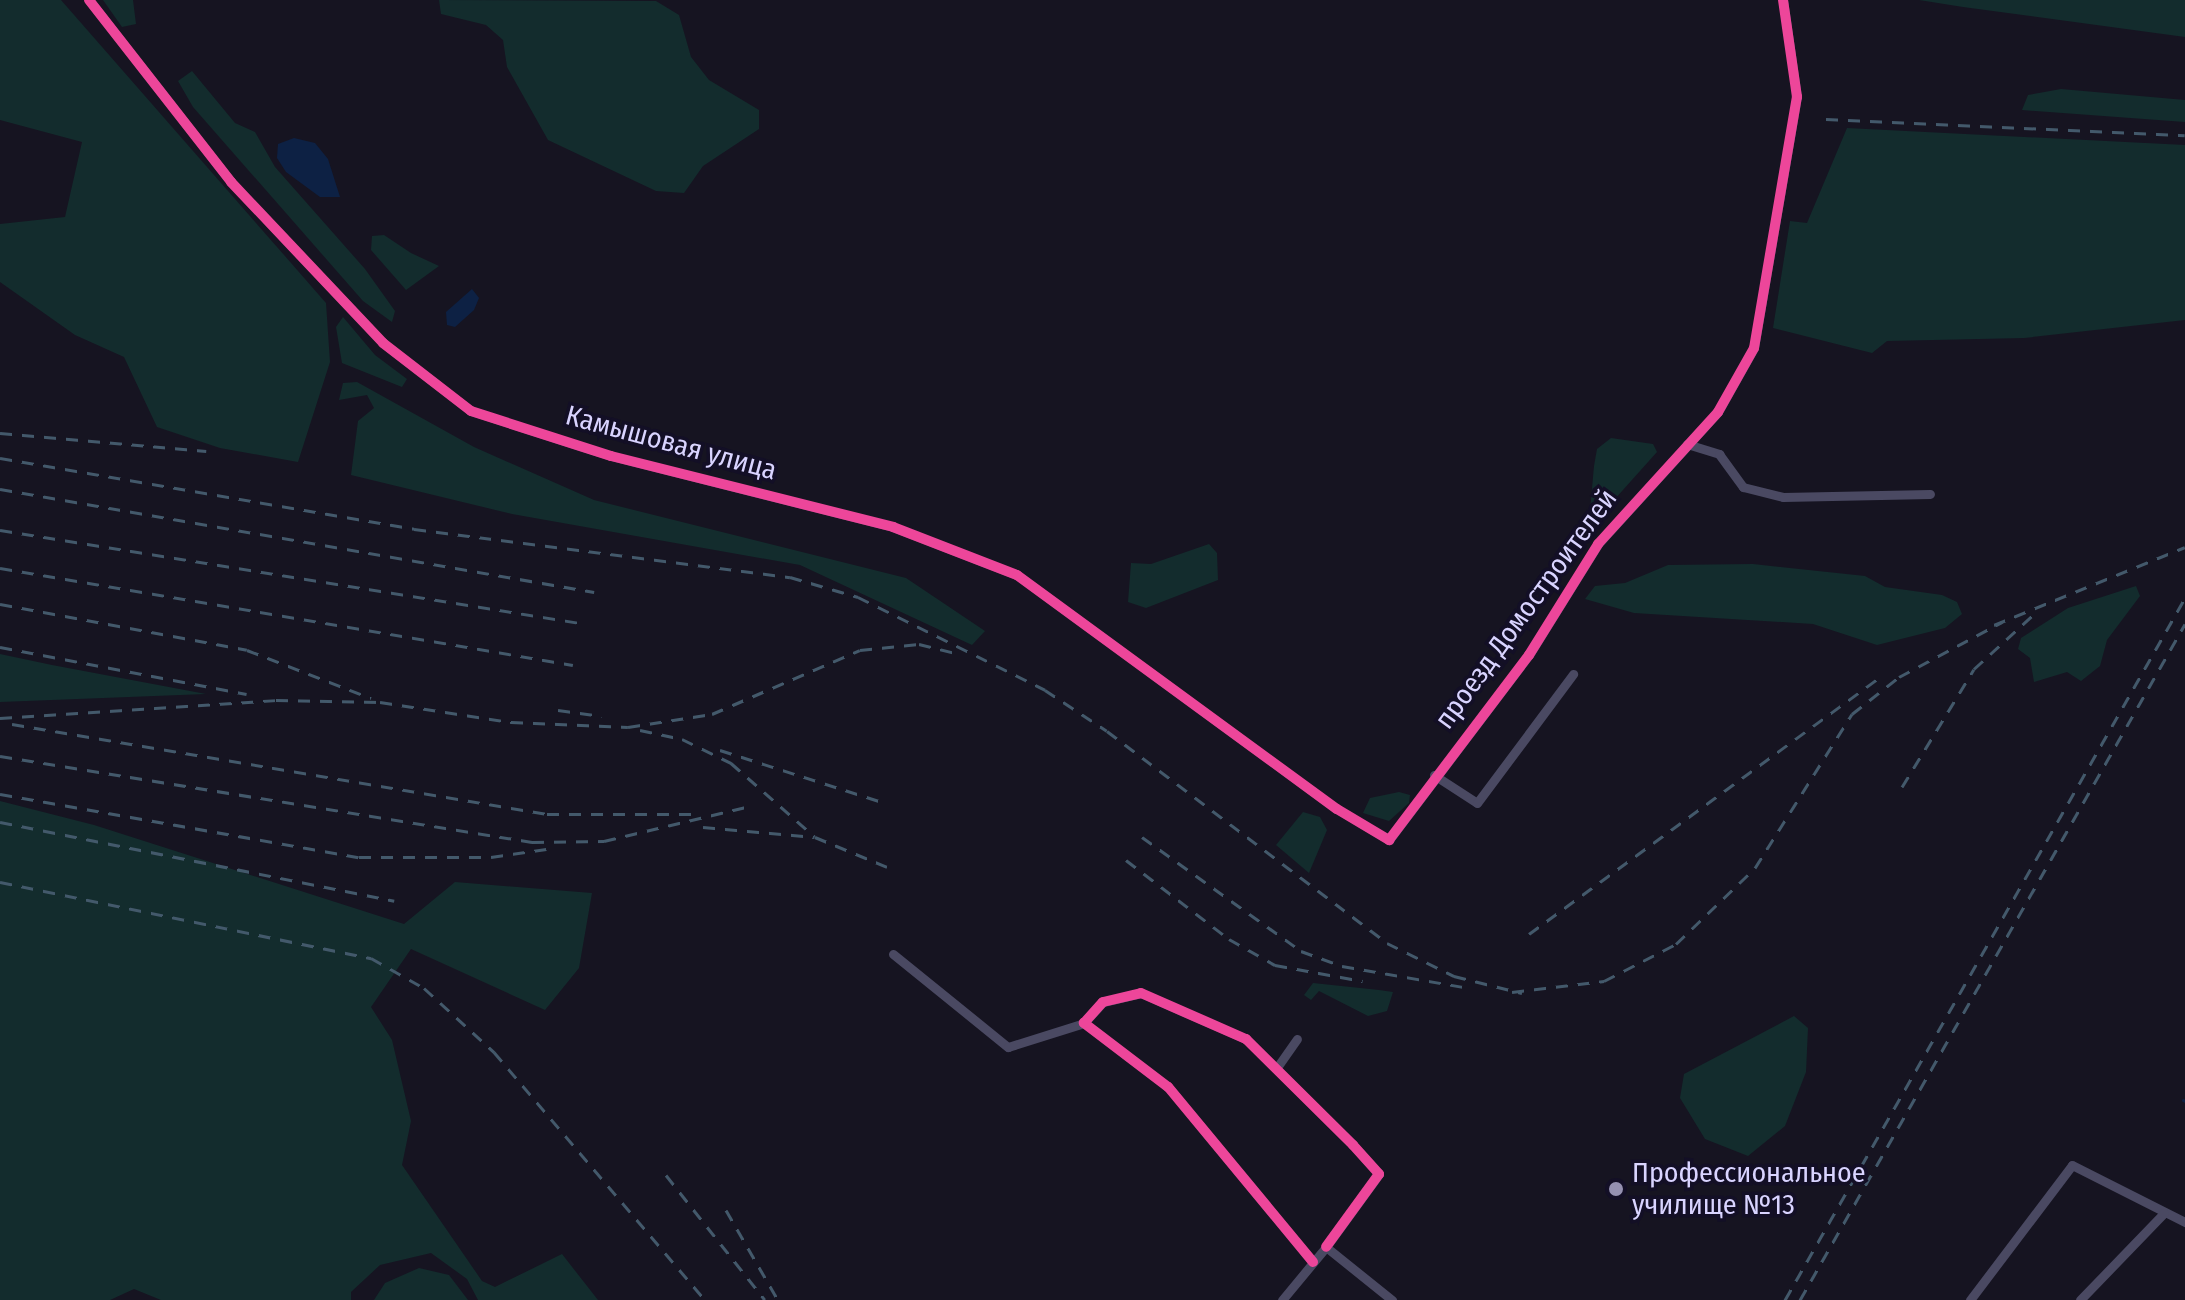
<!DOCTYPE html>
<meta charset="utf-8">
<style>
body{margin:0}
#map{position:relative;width:2185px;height:1300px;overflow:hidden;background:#161421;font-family:"Fira Sans Condensed",sans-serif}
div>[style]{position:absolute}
.green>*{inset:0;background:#132c2d}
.water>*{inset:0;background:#0d2144}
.stream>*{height:3px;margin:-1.5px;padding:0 1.5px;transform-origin:1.5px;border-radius:1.5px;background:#0d2144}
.minor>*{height:9px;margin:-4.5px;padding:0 4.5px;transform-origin:4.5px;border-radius:4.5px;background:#4a4962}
.rail>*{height:3px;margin-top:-1.5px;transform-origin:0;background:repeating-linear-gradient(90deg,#43596b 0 12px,transparent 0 22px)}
.cycleway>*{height:10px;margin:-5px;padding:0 5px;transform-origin:5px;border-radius:5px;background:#ed469a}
.dots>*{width:22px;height:22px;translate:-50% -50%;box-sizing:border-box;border:4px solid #130f26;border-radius:50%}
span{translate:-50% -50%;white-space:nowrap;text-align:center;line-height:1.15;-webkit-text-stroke:7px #130f26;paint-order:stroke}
.street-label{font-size:28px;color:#d9d4ff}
.poi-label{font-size:28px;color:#d9d4ff}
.left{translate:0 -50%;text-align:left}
</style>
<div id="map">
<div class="green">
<i style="clip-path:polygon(0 0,61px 0,326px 303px,330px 362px,298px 462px,220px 448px,157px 427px,124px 357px,75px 335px,0 282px,0 224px,65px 217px,82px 142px,0 120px)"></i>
<i style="clip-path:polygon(103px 0,133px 0,136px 24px,122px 27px)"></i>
<i style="clip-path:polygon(439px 0,656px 1px,679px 15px,691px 57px,709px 80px,759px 110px,759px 129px,703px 166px,684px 193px,656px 191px,548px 140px,507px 67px,503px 40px,486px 25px,441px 14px)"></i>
<i style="clip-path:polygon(1919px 0,2185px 0,2185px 37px,1963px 7px)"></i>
<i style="clip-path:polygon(192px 71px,235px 123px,255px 132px,275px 167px,365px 269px,395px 311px,392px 322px,363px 301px,193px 107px,178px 81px)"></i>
<i style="clip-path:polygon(2061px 89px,2185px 100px,2185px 122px,2022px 110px,2028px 95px)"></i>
<i style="clip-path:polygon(1847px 128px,2185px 145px,2185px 320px,2024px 338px,1887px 341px,1872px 353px,1773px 328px,1790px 221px,1807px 223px)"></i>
<i style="clip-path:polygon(384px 235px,411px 253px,439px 266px,406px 290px,371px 250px,372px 236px)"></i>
<i style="clip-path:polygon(343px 317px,375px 355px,407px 379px,402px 387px,342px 363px,336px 327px)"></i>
<i style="clip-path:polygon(357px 382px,474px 447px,594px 500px,906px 578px,985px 631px,972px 645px,800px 565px,512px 514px,351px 475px,358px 421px,374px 408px,367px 395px,339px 400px,343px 383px)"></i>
<i style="clip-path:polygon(1611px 438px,1653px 444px,1657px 452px,1597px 519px,1590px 511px,1594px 466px,1597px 449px)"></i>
<i style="clip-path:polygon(1209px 544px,1217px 553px,1218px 580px,1146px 608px,1128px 602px,1131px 563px,1151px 564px)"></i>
<i style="clip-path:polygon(1753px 564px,1865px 576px,1885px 587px,1942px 595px,1957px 602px,1962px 614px,1945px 628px,1877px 645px,1813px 624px,1634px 613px,1585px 599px,1595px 586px,1625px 583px,1668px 565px)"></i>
<i style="clip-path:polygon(2136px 586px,2140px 596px,2107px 640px,2100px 666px,2081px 681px,2067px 672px,2034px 682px,2030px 658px,2018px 649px,2021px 638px,2068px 608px)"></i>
<i style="clip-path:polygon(0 654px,52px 665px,206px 694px,0 702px)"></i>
<i style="clip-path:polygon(1399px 792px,1410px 795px,1409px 803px,1389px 821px,1363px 813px,1370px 798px)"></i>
<i style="clip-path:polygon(0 801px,94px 825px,404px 924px,455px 882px,592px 893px,579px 968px,545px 1010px,411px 949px,371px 1007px,392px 1040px,411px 1121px,402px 1165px,482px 1281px,495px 1287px,562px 1254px,598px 1300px,478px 1300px,467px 1279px,431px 1253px,380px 1265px,351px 1292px,351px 1300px,161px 1300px,134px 1289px,110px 1300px,0 1300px)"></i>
<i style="clip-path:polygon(1303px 812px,1320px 817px,1327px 830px,1309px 873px,1276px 845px)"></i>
<i style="clip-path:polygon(1313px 983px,1379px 990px,1393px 992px,1387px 1011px,1368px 1016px,1319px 991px,1311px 1000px,1304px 995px)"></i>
<i style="clip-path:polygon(1794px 1016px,1808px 1028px,1806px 1072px,1785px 1126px,1748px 1156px,1705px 1139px,1680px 1098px,1684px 1074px)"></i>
<i style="clip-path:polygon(419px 1268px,449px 1275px,468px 1300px,374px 1300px,385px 1283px)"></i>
</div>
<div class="water">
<i style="clip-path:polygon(294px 138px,315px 143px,328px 159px,340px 197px,320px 197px,286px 172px,277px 158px,278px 144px)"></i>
<i style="clip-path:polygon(472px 289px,479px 298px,474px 310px,455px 327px,447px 325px,446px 312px)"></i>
</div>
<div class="stream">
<i style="left:2183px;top:1100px;width:2px;rotate:27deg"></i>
</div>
<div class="minor">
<i style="left:89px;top:0;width:231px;rotate:52deg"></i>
<i style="left:231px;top:182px;width:221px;rotate:46.6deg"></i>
<i style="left:383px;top:343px;width:111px;rotate:37.7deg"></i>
<i style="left:471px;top:411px;width:147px;rotate:17.8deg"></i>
<i style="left:611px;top:456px;width:291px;rotate:14.1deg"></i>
<i style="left:893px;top:527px;width:133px;rotate:21.2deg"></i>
<i style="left:1017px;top:575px;width:396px;rotate:36.2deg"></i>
<i style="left:1337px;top:809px;width:61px;rotate:30.8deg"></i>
<i style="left:1389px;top:840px;width:232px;rotate:-52.9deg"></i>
<i style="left:1529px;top:655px;width:131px;rotate:-58.1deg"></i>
<i style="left:1598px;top:544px;width:178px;rotate:-47.7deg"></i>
<i style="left:1718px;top:412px;width:73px;rotate:-60.6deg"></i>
<i style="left:1754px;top:348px;width:255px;rotate:-80.3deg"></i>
<i style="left:1797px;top:97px;width:98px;rotate:-98.2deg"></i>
<i style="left:1687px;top:444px;width:34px;rotate:17deg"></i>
<i style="left:1719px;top:454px;width:41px;rotate:54deg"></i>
<i style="left:1743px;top:487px;width:41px;rotate:14deg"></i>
<i style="left:1783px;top:497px;width:147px;rotate:-1.2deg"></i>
<i style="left:1434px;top:775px;width:51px;rotate:33.1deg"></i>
<i style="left:1477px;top:803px;width:161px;rotate:-53.3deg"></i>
<i style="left:893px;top:954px;width:148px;rotate:39deg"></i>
<i style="left:1008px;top:1047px;width:80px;rotate:-17.5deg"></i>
<i style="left:1278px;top:1066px;width:33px;rotate:-55deg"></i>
<i style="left:1313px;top:1262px;width:227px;rotate:-129.6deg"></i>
<i style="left:1168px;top:1087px;width:106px;rotate:-142.7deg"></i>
<i style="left:1084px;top:1023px;width:28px;rotate:-48deg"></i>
<i style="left:1103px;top:1002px;width:39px;rotate:-13deg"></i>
<i style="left:1141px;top:993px;width:115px;rotate:23.7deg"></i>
<i style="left:1246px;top:1039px;width:151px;rotate:44.7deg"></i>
<i style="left:1353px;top:1145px;width:39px;rotate:48deg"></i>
<i style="left:1379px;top:1174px;width:90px;rotate:126deg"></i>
<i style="left:1282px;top:1300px;width:69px;rotate:-50.3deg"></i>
<i style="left:1326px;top:1247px;width:85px;rotate:38.8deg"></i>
<i style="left:1970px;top:1300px;width:169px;rotate:-52.9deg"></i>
<i style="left:2072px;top:1165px;width:127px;rotate:26.8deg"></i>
<i style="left:2080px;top:1300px;width:121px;rotate:-46deg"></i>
</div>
<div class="rail">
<i style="left:1826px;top:119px;width:359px;rotate:2.6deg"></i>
<i style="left:0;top:433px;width:207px;rotate:5deg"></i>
<i style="left:0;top:458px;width:420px;rotate:9.7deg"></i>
<i style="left:414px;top:529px;width:379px;rotate:7.3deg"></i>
<i style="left:790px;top:577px;width:71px;rotate:16.4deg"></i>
<i style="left:858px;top:597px;width:209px;rotate:26.4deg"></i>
<i style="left:1045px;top:690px;width:74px;rotate:33.5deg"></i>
<i style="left:1107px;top:731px;width:351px;rotate:37.1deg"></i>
<i style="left:1387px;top:943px;width:75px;rotate:26.2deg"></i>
<i style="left:1454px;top:976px;width:70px;rotate:14deg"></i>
<i style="left:0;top:489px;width:603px;rotate:9.84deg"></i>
<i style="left:0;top:530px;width:593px;rotate:9.11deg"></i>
<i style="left:0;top:568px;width:581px;rotate:9.61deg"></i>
<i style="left:0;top:604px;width:251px;rotate:10.5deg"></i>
<i style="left:247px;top:650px;width:133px;rotate:21.2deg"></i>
<i style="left:1994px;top:625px;width:206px;rotate:-22.2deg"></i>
<i style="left:0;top:647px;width:251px;rotate:10.8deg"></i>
<i style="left:558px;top:710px;width:44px;rotate:7.8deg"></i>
<i style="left:0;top:718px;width:277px;rotate:-3.7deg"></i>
<i style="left:276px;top:700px;width:104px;rotate:1.1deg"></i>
<i style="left:380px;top:702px;width:133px;rotate:8.7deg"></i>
<i style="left:511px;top:722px;width:117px;rotate:2.4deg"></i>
<i style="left:628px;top:727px;width:85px;rotate:-8.8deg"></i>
<i style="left:712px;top:714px;width:161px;rotate:-23.4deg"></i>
<i style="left:860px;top:650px;width:59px;rotate:-5.8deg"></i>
<i style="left:919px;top:644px;width:41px;rotate:14deg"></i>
<i style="left:12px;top:724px;width:543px;rotate:9.55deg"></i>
<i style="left:547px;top:814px;width:145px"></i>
<i style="left:640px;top:730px;width:43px;rotate:12.1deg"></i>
<i style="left:682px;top:739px;width:55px;rotate:26.1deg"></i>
<i style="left:731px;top:763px;width:111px;rotate:41.3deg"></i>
<i style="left:720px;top:750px;width:167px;rotate:17.8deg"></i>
<i style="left:0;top:756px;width:539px;rotate:9.18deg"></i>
<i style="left:532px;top:842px;width:72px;rotate:-0.8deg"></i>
<i style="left:604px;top:841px;width:146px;rotate:-13.5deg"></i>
<i style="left:1902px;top:787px;width:138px;rotate:-58.6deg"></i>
<i style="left:1974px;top:669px;width:79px;rotate:-42.4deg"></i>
<i style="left:0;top:794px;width:364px;rotate:10deg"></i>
<i style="left:359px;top:857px;width:132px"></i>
<i style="left:491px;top:857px;width:56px;rotate:-8.3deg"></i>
<i style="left:0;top:822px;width:402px;rotate:11.3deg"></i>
<i style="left:703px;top:827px;width:112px;rotate:5.1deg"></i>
<i style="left:815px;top:837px;width:78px;rotate:22.6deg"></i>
<i style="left:1142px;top:837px;width:196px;rotate:35.6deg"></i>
<i style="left:1301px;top:951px;width:44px;rotate:20.1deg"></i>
<i style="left:1342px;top:966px;width:124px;rotate:9.8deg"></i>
<i style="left:1126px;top:860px;width:130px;rotate:37.5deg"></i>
<i style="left:1229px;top:939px;width:53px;rotate:29.5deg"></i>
<i style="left:1275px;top:965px;width:89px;rotate:10.3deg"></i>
<i style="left:0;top:882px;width:379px;rotate:11.6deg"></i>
<i style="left:371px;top:958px;width:61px;rotate:29.5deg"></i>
<i style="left:424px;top:988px;width:95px;rotate:42.4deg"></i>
<i style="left:494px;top:1052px;width:326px;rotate:49.6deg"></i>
<i style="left:1529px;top:934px;width:432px;rotate:-36.2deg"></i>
<i style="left:1512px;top:992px;width:93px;rotate:-6.8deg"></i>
<i style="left:1604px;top:981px;width:81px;rotate:-27.2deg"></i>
<i style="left:1676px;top:944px;width:110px;rotate:-43.9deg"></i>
<i style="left:1755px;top:868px;width:182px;rotate:-57.8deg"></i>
<i style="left:1852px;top:714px;width:60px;rotate:-38.2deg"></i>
<i style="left:1899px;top:677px;width:117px;rotate:-28.1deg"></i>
<i style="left:666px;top:1175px;width:159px;rotate:51.6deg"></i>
<i style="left:726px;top:1210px;width:104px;rotate:60deg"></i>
<i style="left:1785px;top:1300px;width:808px;rotate:-60.33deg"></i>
<i style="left:1800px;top:1300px;width:778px;rotate:-60.34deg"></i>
</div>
<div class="cycleway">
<i style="left:89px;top:0;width:231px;rotate:52deg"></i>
<i style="left:231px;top:182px;width:221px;rotate:46.6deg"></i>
<i style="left:383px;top:343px;width:111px;rotate:37.7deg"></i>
<i style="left:471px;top:411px;width:147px;rotate:17.8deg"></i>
<i style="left:611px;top:456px;width:291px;rotate:14.1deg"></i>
<i style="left:893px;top:527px;width:133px;rotate:21.2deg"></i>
<i style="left:1017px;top:575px;width:396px;rotate:36.2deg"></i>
<i style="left:1337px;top:809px;width:61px;rotate:30.8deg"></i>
<i style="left:1389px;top:840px;width:232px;rotate:-52.9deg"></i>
<i style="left:1529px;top:655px;width:131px;rotate:-58.1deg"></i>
<i style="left:1598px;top:544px;width:178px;rotate:-47.7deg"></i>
<i style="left:1718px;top:412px;width:73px;rotate:-60.6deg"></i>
<i style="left:1754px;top:348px;width:255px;rotate:-80.3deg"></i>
<i style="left:1797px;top:97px;width:98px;rotate:-98.2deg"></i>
<i style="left:1313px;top:1262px;width:227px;rotate:-129.6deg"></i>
<i style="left:1168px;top:1087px;width:106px;rotate:-142.7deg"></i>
<i style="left:1084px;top:1023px;width:28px;rotate:-48deg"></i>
<i style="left:1103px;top:1002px;width:39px;rotate:-13deg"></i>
<i style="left:1141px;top:993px;width:115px;rotate:23.7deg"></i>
<i style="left:1246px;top:1039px;width:151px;rotate:44.7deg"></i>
<i style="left:1353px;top:1145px;width:39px;rotate:48deg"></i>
<i style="left:1379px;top:1174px;width:90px;rotate:126deg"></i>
</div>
<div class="dots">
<i style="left:1616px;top:1189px;background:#9591b1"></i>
</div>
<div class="street-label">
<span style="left:671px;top:443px;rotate:15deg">Камышовая улица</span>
<span style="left:1526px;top:609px;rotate:-54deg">проезд Домостроителей</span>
</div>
<div class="poi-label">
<span class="left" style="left:1632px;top:1189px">Профессиональное<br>училище №13</span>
</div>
</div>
